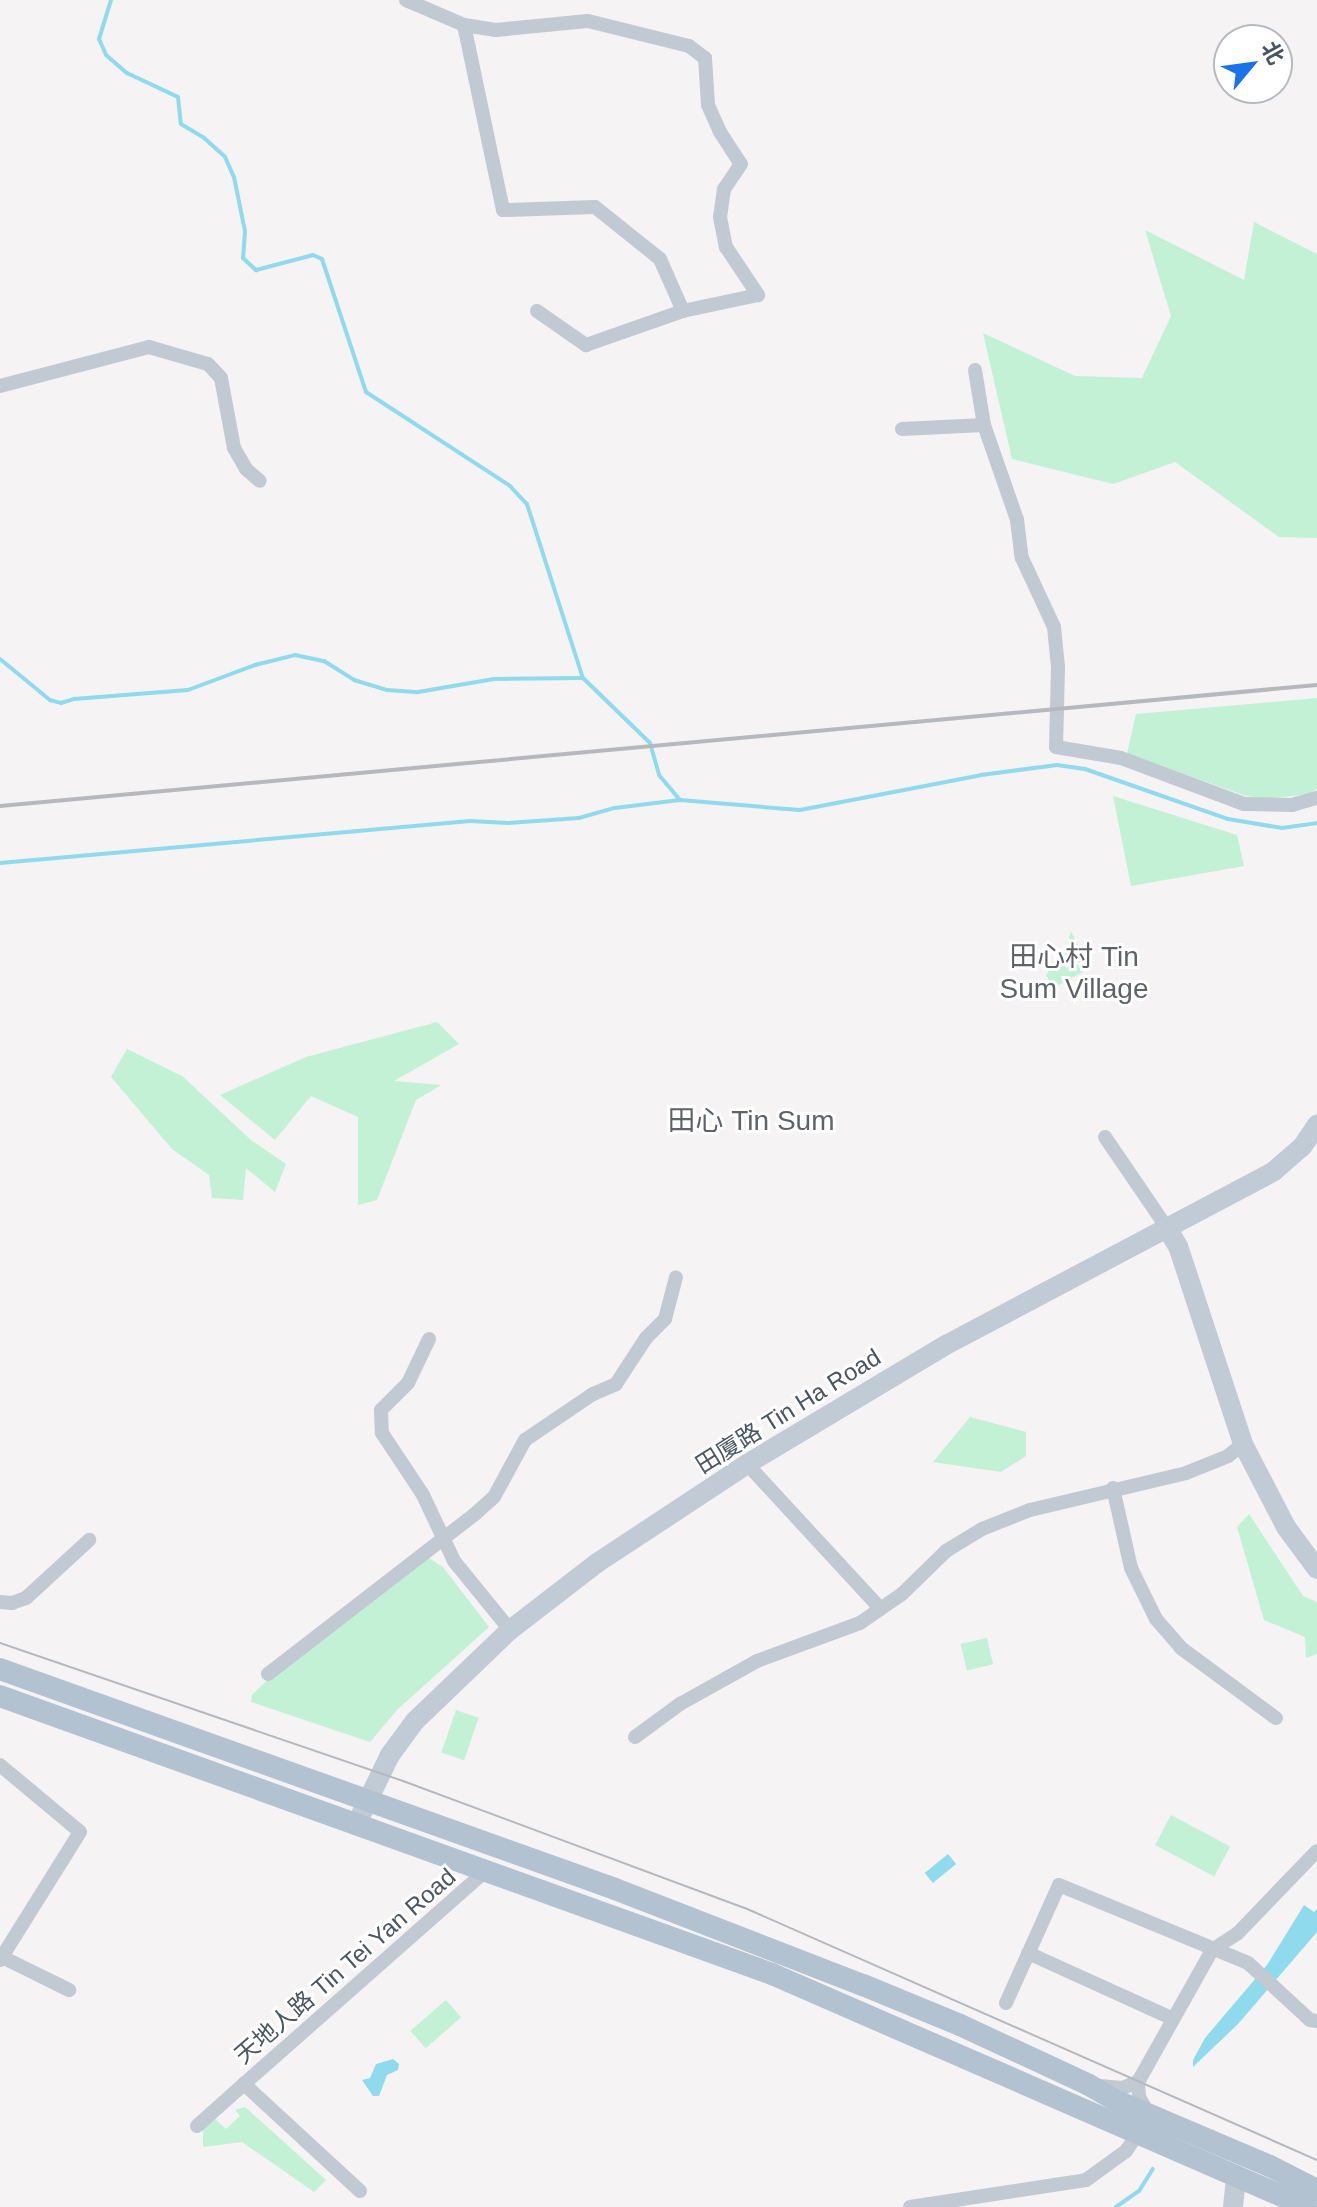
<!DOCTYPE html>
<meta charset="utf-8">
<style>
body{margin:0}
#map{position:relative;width:1317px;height:2207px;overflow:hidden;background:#f5f3f3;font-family:Helvetica,"Noto Sans SC",sans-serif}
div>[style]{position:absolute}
.green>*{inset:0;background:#c3f1d5;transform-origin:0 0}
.water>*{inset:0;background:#90daee;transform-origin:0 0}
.stream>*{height:4px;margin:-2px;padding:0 2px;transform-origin:2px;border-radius:2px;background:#90daee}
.street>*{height:14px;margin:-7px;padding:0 7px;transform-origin:7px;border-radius:7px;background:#c1cad2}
.secondary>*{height:20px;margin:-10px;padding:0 10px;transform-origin:10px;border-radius:10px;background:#c1cbd6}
.primary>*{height:22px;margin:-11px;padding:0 11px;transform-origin:11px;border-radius:11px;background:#b3c2d1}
.tram>*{height:2px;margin:-1px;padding:0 1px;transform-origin:1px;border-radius:1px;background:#b5b8bd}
.rail>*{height:4px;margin:-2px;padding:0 2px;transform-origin:2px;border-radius:2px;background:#b5b8bd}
span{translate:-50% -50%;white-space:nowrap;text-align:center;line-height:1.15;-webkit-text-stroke:6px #fff;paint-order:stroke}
.street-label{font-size:24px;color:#4a5661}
.quarter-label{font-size:28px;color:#5f6368}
.north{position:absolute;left:1213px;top:24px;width:80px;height:80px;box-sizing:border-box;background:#fff;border:2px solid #b7bbc0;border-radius:50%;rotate:61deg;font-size:22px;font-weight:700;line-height:32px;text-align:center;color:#4a5661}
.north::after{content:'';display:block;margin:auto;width:28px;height:36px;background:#1a73e8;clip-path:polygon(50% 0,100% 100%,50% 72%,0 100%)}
</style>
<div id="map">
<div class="green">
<i style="clip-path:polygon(1254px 222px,1317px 254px,1317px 538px,1279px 537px,1175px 462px,1113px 484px,1012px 459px,983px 333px,1075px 376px,1142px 378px,1171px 316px,1145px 230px,1244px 280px)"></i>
<i style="clip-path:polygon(1317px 698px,1317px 789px,1308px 794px,1267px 799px,1246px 796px,1127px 754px,1136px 714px)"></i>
<i style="clip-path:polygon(1113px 796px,1237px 835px,1244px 866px,1131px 886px)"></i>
<i style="clip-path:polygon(1071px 931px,1090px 968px,1053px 988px,1046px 975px,1066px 950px)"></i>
<i style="clip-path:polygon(437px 1022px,459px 1044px,394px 1081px,441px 1085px,416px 1100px,377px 1200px,358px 1205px,358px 1117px,311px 1096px,275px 1140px,220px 1095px,306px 1057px)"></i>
<i style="clip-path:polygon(127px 1049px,182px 1076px,251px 1140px,286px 1164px,275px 1192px,246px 1168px,243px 1200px,212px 1198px,209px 1175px,172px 1149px,111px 1077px)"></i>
<i style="clip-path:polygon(970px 1417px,1026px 1432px,1026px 1456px,1001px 1472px,933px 1462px)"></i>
<i style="clip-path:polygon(1249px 1514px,1303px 1596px,1317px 1602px,1317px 1654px,1306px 1658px,1305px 1637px,1264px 1620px,1237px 1527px)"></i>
<i style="clip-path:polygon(426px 1556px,443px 1567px,489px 1627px,397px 1710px,370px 1742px,251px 1702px,252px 1695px,268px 1679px)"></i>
<i style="left:987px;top:1638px;width:27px;height:27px;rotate:77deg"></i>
<i style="left:456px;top:1710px;width:24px;height:45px;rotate:19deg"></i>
<i style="left:1171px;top:1815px;width:67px;height:34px;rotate:28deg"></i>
<i style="left:446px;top:2000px;width:23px;height:47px;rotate:49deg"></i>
<i style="clip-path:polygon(245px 2107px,326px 2180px,314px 2192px,242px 2142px,203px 2147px,203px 2128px,215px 2119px,226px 2129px,240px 2116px,235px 2110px)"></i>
</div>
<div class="water">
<i style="left:948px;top:1854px;width:13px;height:30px;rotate:51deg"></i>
<i style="clip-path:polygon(1304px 1905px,1314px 1912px,1317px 1909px,1317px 1932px,1238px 2024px,1193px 2067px,1193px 2060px,1205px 2038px,1267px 1965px)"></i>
<i style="clip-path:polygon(393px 2059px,399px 2064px,398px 2070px,387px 2075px,379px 2096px,373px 2096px,362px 2080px,370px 2078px,376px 2064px)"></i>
</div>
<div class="stream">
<i style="left:111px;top:0;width:41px;rotate:107.1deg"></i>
<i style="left:99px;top:39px;width:17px;rotate:66deg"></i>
<i style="left:106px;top:55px;width:28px;rotate:41deg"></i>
<i style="left:127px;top:73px;width:56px;rotate:25.2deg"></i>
<i style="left:178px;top:97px;width:27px;rotate:84deg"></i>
<i style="left:181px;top:124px;width:26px;rotate:31deg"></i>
<i style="left:203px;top:137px;width:30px;rotate:42deg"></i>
<i style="left:225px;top:157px;width:22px;rotate:66deg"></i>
<i style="left:234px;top:177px;width:55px;rotate:78.5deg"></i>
<i style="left:245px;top:231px;width:27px;rotate:94deg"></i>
<i style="left:243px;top:258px;width:18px;rotate:43deg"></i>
<i style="left:256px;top:270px;width:59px;rotate:-14.7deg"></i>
<i style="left:313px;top:255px;width:10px;rotate:24deg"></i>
<i style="left:322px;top:259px;width:140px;rotate:71.7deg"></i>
<i style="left:366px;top:392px;width:172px;rotate:33.1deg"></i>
<i style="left:510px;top:486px;width:25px;rotate:47deg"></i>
<i style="left:527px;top:504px;width:183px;rotate:72.2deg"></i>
<i style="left:583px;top:678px;width:93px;rotate:44.1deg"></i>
<i style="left:650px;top:743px;width:33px;rotate:74deg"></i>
<i style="left:659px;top:775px;width:33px;rotate:50deg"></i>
<i style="left:0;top:659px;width:65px;rotate:39.4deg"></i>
<i style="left:50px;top:700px;width:11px;rotate:15deg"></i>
<i style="left:61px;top:703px;width:14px;rotate:-17deg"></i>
<i style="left:74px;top:699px;width:114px;rotate:-4.5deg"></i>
<i style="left:188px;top:690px;width:72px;rotate:-20.5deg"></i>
<i style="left:255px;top:665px;width:41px;rotate:-14deg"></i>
<i style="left:295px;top:655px;width:30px;rotate:12deg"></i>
<i style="left:324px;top:661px;width:36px;rotate:32deg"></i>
<i style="left:354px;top:680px;width:34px;rotate:17deg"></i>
<i style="left:387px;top:690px;width:31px;rotate:4deg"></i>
<i style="left:418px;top:692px;width:77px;rotate:-9.7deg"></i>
<i style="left:494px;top:679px;width:88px;rotate:-0.7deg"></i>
<i style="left:0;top:863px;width:472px;rotate:-5.1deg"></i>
<i style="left:470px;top:821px;width:38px;rotate:3deg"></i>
<i style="left:508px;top:823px;width:71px;rotate:-4deg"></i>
<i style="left:579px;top:818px;width:37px;rotate:-16deg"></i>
<i style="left:615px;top:808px;width:65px;rotate:-7deg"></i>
<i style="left:680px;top:800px;width:120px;rotate:4.8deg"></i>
<i style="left:800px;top:810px;width:184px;rotate:-10.9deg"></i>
<i style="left:981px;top:775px;width:77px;rotate:-7.5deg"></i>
<i style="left:1057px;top:765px;width:28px;rotate:8deg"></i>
<i style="left:1085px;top:769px;width:151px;rotate:19.3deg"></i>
<i style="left:1228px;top:819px;width:55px;rotate:9.5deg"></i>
<i style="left:1282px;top:828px;width:35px;rotate:-8deg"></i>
<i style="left:1116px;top:2207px;width:28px;rotate:-35deg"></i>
<i style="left:1139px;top:2191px;width:26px;rotate:-58deg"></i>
</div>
<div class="street">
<i style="left:406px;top:0;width:63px;rotate:23.3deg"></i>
<i style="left:464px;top:25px;width:32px;rotate:9deg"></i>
<i style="left:496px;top:30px;width:92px;rotate:-5.6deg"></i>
<i style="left:588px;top:21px;width:104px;rotate:13.9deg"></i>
<i style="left:689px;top:46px;width:20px;rotate:37deg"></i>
<i style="left:705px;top:58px;width:47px;rotate:86.3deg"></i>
<i style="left:708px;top:105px;width:30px;rotate:66deg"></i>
<i style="left:720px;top:132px;width:38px;rotate:57deg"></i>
<i style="left:741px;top:164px;width:30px;rotate:124deg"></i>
<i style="left:724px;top:189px;width:28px;rotate:98deg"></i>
<i style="left:720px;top:217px;width:31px;rotate:79deg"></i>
<i style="left:726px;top:247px;width:58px;rotate:56.3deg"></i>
<i style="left:758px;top:295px;width:77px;rotate:168deg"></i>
<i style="left:683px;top:311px;width:57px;rotate:-113.9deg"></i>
<i style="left:660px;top:259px;width:83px;rotate:-141.3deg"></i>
<i style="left:595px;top:207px;width:92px;rotate:178.1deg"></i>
<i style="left:503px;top:210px;width:189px;rotate:-101.9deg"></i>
<i style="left:537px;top:311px;width:60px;rotate:34.8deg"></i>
<i style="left:586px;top:345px;width:103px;rotate:-19.3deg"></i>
<i style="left:975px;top:370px;width:56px;rotate:80.7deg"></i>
<i style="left:0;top:386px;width:154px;rotate:-14.7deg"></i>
<i style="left:149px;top:347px;width:61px;rotate:16.1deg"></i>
<i style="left:208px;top:364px;width:19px;rotate:47deg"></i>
<i style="left:221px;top:378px;width:71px;rotate:79.5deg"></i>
<i style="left:234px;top:448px;width:24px;rotate:60deg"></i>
<i style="left:246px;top:469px;width:18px;rotate:41deg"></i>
<i style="left:902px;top:429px;width:82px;rotate:-2.8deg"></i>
<i style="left:984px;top:425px;width:101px;rotate:70.8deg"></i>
<i style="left:1017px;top:520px;width:38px;rotate:83deg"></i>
<i style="left:1022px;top:558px;width:76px;rotate:65.1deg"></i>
<i style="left:1054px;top:627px;width:40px;rotate:84.3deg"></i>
<i style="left:1058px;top:667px;width:80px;rotate:91.4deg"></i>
<i style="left:1056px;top:747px;width:66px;rotate:9.6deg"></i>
<i style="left:1121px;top:758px;width:131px;rotate:20.5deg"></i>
<i style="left:1244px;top:804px;width:48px;rotate:1.2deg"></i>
<i style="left:1292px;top:805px;width:26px;rotate:-16deg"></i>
<i style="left:1105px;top:1137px;width:110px;rotate:55.7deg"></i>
<i style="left:429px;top:1339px;width:49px;rotate:115.5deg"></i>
<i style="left:408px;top:1383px;width:38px;rotate:135deg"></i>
<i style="left:381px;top:1410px;width:23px;rotate:88deg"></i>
<i style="left:382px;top:1433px;width:74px;rotate:56.5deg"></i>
<i style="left:423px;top:1495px;width:73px;rotate:64.8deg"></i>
<i style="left:454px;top:1561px;width:89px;rotate:50.9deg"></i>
<i style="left:747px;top:1464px;width:197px;rotate:47.3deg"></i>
<i style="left:1113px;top:1488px;width:82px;rotate:77.3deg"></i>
<i style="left:1131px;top:1568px;width:57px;rotate:63.9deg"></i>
<i style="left:1156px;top:1619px;width:38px;rotate:49deg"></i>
<i style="left:1181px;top:1648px;width:118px;rotate:36.4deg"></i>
<i style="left:0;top:1602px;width:12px;rotate:5deg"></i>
<i style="left:12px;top:1603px;width:15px;rotate:-20deg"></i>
<i style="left:26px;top:1598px;width:86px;rotate:-42.6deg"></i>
<i style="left:268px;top:1674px;width:262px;rotate:-37.7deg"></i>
<i style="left:475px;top:1514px;width:25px;rotate:-42deg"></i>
<i style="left:494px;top:1497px;width:65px;rotate:-61.5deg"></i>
<i style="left:525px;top:1440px;width:82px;rotate:-34.1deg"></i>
<i style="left:593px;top:1394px;width:25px;rotate:-23deg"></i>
<i style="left:616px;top:1384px;width:55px;rotate:-56.9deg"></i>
<i style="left:646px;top:1338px;width:27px;rotate:-45deg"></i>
<i style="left:665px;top:1319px;width:43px;rotate:-75.3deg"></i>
<i style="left:635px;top:1737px;width:56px;rotate:-36.3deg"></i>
<i style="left:680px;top:1704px;width:88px;rotate:-29.2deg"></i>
<i style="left:757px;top:1661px;width:110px;rotate:-20.3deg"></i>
<i style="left:860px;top:1623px;width:51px;rotate:-34.6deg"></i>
<i style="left:902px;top:1594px;width:62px;rotate:-44.3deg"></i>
<i style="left:946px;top:1551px;width:42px;rotate:-31.4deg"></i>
<i style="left:982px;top:1529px;width:52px;rotate:-21.6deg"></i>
<i style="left:1030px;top:1510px;width:160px;rotate:-13.3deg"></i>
<i style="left:1186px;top:1473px;width:45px;rotate:-22deg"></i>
<i style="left:1228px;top:1456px;width:19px;rotate:-39deg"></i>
<i style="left:0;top:1765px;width:104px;rotate:39.9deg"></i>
<i style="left:80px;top:1832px;width:151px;rotate:122deg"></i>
<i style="left:1028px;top:1953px;width:157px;rotate:24.4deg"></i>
<i style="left:2px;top:1957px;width:75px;rotate:26.2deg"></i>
<i style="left:1006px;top:2003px;width:129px;rotate:-65.8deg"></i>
<i style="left:1059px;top:1885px;width:204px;rotate:22.4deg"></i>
<i style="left:1248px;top:1963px;width:84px;rotate:42.6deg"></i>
<i style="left:1310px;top:2020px;width:7px;rotate:8deg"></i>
<i style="left:1100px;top:2086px;width:22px;rotate:5deg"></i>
<i style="left:1122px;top:2088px;width:17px;rotate:-21deg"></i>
<i style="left:1149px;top:2115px;width:21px;rotate:-119deg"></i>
<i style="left:1139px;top:2097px;width:15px;rotate:-94deg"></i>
<i style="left:1138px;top:2082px;width:151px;rotate:-60.7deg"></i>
<i style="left:1212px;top:1950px;width:30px;rotate:-33deg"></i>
<i style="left:1237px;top:1934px;width:115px;rotate:-46.1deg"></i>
<i style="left:197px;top:2126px;width:63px;rotate:-41.8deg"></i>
<i style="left:360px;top:2191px;width:158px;rotate:-137.3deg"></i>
<i style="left:244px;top:2084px;width:322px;rotate:-41.4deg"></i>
<i style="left:910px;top:2207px;width:178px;rotate:-8.7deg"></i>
<i style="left:1086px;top:2180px;width:49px;rotate:-35.9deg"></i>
<i style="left:1126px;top:2151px;width:23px;rotate:-56deg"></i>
</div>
<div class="secondary">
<i style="left:1167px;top:1228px;width:21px;rotate:59deg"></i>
<i style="left:1178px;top:1246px;width:208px;rotate:71.8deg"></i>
<i style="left:1243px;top:1444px;width:93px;rotate:62.6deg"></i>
<i style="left:1286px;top:1527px;width:52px;rotate:53.6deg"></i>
<i style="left:356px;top:1825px;width:78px;rotate:-64.1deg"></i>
<i style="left:390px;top:1755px;width:42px;rotate:-53.7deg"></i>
<i style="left:415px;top:1721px;width:132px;rotate:-43.8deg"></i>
<i style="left:510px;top:1630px;width:110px;rotate:-37.6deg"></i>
<i style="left:597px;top:1563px;width:180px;rotate:-33.4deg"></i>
<i style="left:747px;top:1464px;width:230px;rotate:-30.9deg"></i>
<i style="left:944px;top:1346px;width:374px;rotate:-27.9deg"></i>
<i style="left:1274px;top:1171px;width:37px;rotate:-41deg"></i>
<i style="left:1302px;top:1147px;width:27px;rotate:-56deg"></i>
<i style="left:1233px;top:2207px;width:30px;rotate:-84deg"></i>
</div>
<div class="primary">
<i style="left:0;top:1669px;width:653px;rotate:19.68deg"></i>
<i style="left:615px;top:1889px;width:266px;rotate:21.2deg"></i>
<i style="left:863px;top:1985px;width:105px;rotate:22.4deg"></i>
<i style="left:960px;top:2025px;width:142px;rotate:24.9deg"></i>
<i style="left:1089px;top:2085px;width:34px;rotate:30deg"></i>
<i style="left:1119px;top:2102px;width:164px;rotate:23deg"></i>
<i style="left:1270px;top:2166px;width:53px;rotate:27.1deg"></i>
<i style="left:0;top:1696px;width:821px;rotate:19.8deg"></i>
<i style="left:772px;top:1974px;width:584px;rotate:23.53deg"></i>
</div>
<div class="tram">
<i style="left:0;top:1643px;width:426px;rotate:18.9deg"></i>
<i style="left:403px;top:1781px;width:365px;rotate:20.4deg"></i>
<i style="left:745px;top:1908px;width:625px;rotate:23.78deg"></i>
</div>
<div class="rail">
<i style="left:0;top:806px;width:1323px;rotate:-5.25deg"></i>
</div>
<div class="street-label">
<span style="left:788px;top:1411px;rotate:-32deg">田廈路 Tin Ha Road</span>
<span style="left:345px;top:1966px;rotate:-41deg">天地人路 Tin Tei Yan Road</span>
</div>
<div class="quarter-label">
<span style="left:1074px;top:973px">田心村 Tin<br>Sum Village</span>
<span style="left:751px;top:1121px">田心 Tin Sum</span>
</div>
<div class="north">北</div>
</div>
